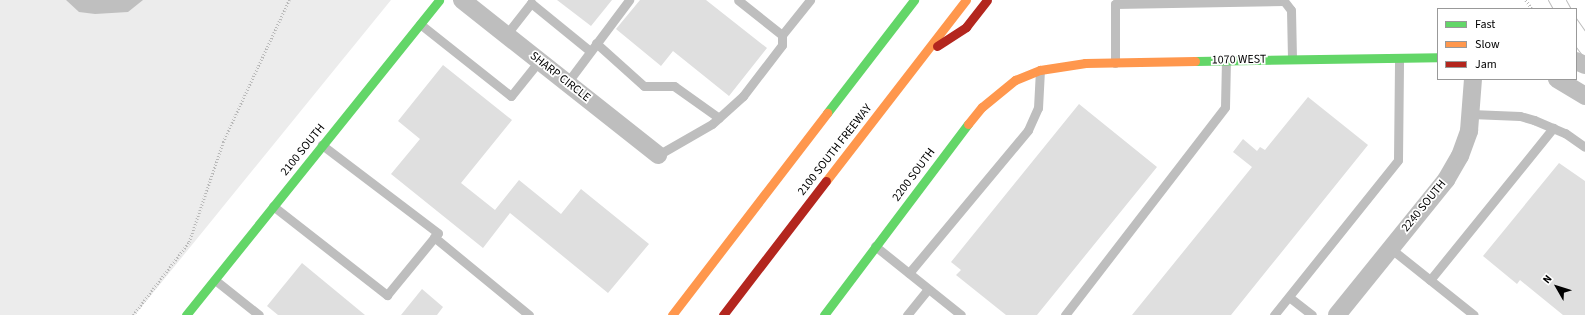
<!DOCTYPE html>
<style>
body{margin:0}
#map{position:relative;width:1585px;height:315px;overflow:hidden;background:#fff;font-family:"Source Sans 3",sans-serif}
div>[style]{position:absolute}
.green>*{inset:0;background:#ececec}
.water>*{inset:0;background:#bfbfbf}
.building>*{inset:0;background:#dfdfdf}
.path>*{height:2.5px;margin-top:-1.25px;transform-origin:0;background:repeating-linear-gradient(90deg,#b9b9b9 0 1px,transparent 0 3px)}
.lane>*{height:9px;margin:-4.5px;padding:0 4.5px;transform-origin:4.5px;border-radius:4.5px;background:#bebebe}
.street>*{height:18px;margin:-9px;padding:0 9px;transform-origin:9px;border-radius:9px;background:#bebebe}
.fast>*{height:9px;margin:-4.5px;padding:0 4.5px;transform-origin:4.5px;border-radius:4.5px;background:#63d668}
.slow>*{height:9px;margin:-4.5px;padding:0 4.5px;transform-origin:4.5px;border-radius:4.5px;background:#ff974d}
.jam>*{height:9px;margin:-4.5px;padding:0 4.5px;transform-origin:4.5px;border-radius:4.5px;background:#b3261e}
.tram>*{height:1px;margin:-0.5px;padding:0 0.5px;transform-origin:0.5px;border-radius:0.5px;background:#bebebe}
span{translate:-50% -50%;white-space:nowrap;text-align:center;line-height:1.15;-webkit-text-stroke:3.5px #fff;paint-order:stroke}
.street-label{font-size:12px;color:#000}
.legend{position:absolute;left:1437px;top:8px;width:140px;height:72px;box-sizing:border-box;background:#fff;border:1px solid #999;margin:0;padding:5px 7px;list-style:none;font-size:12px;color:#000}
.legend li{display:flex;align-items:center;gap:8px;height:20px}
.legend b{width:20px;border:1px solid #999}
.north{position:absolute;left:1537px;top:267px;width:40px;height:40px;-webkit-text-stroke:3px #fff;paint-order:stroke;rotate:309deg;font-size:11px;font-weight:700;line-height:16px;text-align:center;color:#000}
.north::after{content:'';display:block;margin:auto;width:14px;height:18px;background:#000;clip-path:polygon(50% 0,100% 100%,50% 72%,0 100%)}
</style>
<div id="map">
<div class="green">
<i style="clip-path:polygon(0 0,391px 0,135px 315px,0 315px)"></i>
</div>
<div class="water">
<i style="clip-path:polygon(66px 0,143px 0,128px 12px,95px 14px,79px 12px)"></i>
</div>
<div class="building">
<i style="clip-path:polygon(557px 0,612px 0,591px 26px)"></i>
<i style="clip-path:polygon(640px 0,706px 0,767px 48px,729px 96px,673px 51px,661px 66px,616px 29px)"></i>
<i style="clip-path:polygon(443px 65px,512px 120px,461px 183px,495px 210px,519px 180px,561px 214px,581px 189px,649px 244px,608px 293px,510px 213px,483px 248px,391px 174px,420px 139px,398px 121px)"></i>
<i style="clip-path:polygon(1308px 97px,1368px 145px,1231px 315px,1132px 315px,1252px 167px,1233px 152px,1243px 139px,1257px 151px,1260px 147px,1265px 150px)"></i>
<i style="clip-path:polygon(1079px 104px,1157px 167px,1037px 315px,1006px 315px,956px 275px,961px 270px,951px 262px)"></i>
<i style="clip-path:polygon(1559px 163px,1585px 181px,1585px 315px,1563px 315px,1520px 280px,1517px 284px,1483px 256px)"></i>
<i style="clip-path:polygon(302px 263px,365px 315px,278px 315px,267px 306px)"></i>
<i style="clip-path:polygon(422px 289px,443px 307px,437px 315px,401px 315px)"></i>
</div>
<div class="path">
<i style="left:1526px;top:0;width:11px;rotate:56deg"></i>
<i style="left:133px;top:315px;width:92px;rotate:-52.5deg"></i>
<i style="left:189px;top:242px;width:106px;rotate:-71.2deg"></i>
<i style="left:223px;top:142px;width:157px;rotate:-65.1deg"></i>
</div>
<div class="lane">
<i style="left:420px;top:24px;width:116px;rotate:38.4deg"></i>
<i style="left:511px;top:96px;width:45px;rotate:-51.3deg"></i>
<i style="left:506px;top:35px;width:41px;rotate:-52deg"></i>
<i style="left:531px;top:3px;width:76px;rotate:39.1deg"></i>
<i style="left:782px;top:35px;width:45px;rotate:-51.3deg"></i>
<i style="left:596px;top:43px;width:64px;rotate:41.9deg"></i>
<i style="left:644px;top:86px;width:30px"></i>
<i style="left:674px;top:86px;width:55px;rotate:35.4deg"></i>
<i style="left:1115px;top:63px;width:59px;rotate:-90deg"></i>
<i style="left:1115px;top:4px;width:169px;rotate:-1deg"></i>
<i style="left:1284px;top:1px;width:11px;rotate:52deg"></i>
<i style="left:1291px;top:10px;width:49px;rotate:88.8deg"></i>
<i style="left:567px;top:83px;width:104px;rotate:-53.2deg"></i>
<i style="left:1471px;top:114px;width:49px;rotate:2.3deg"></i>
<i style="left:1520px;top:116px;width:15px;rotate:16deg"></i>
<i style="left:1534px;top:120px;width:34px;rotate:23deg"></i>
<i style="left:1565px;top:133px;width:24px;rotate:35deg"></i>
<i style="left:658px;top:155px;width:62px;rotate:-29.9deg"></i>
<i style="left:712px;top:124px;width:42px;rotate:-42.1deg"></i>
<i style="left:743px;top:96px;width:64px;rotate:-52.6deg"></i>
<i style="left:782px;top:45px;width:10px;rotate:-90deg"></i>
<i style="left:782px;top:35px;width:56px;rotate:-141.5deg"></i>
<i style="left:273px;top:206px;width:145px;rotate:38deg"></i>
<i style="left:387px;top:295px;width:80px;rotate:-50.6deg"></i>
<i style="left:438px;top:233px;width:146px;rotate:-142.8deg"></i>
<i style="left:434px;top:237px;width:123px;rotate:39.4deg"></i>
<i style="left:875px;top:246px;width:110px;rotate:38.7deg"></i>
<i style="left:1390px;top:248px;width:107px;rotate:38.6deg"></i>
<i style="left:909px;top:273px;width:186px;rotate:-50.2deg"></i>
<i style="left:1028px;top:130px;width:24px;rotate:-66deg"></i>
<i style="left:1038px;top:108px;width:38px;rotate:-87deg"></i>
<i style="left:215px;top:280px;width:56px;rotate:38.5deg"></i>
<i style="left:1430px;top:280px;width:196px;rotate:-51deg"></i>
<i style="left:1289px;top:297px;width:29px;rotate:38deg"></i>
<i style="left:907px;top:315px;width:33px;rotate:-51deg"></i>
<i style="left:1065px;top:315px;width:262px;rotate:-52.4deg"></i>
<i style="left:1225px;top:107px;width:47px;rotate:-88.8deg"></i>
<i style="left:1274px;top:315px;width:198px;rotate:-51.3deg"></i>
<i style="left:1398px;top:160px;width:102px;rotate:-89.4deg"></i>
</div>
<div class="street">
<i style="left:462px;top:0;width:250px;rotate:38.3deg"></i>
<i style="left:1576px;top:61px;width:10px;rotate:24deg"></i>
<i style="left:1557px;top:79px;width:33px;rotate:31deg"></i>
<i style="left:1337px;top:315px;width:174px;rotate:-51.1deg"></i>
<i style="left:1446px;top:180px;width:28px;rotate:-60deg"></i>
<i style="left:1460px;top:156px;width:27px;rotate:-70deg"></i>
<i style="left:1469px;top:131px;width:52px;rotate:-85.6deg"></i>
</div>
<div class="fast">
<i style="left:1195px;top:61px;width:243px;rotate:-0.9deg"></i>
<i style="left:827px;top:113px;width:143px;rotate:-52.4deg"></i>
<i style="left:186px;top:315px;width:404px;rotate:-51.2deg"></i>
<i style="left:824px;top:315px;width:239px;rotate:-53deg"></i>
</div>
<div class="slow">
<i style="left:968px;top:124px;width:22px;rotate:-51deg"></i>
<i style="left:982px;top:107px;width:43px;rotate:-39.3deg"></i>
<i style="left:1015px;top:80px;width:27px;rotate:-22deg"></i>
<i style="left:1040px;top:70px;width:46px;rotate:-8.8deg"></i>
<i style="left:1085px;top:63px;width:110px;rotate:-1deg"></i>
<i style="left:826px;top:181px;width:229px;rotate:-52.3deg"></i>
<i style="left:672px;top:315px;width:255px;rotate:-52.5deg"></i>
</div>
<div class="jam">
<i style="left:937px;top:46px;width:35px;rotate:-33deg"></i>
<i style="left:966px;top:27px;width:34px;rotate:-52deg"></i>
<i style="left:723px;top:315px;width:169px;rotate:-52.5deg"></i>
</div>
<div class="tram">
<i style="left:1548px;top:0;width:10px;rotate:61deg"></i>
<i style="left:1566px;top:0;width:10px;rotate:61deg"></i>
<i style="left:1576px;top:18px;width:16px;rotate:55deg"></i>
<i style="left:1576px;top:47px;width:15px;rotate:53deg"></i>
</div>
<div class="street-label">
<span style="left:1239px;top:60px;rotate:-1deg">1070 WEST</span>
<span style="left:560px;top:77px;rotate:38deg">SHARP CIRCLE</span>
<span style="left:303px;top:150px;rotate:-51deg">2100 SOUTH</span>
<span style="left:835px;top:150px;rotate:-52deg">2100 SOUTH FREEWAY</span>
<span style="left:914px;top:175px;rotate:-53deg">2200 SOUTH</span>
<span style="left:1424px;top:206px;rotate:-51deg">2240 SOUTH</span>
</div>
<ul class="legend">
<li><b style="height:5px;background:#63d668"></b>Fast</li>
<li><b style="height:5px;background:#ff974d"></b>Slow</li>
<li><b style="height:5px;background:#b3261e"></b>Jam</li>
</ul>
<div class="north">N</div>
</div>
